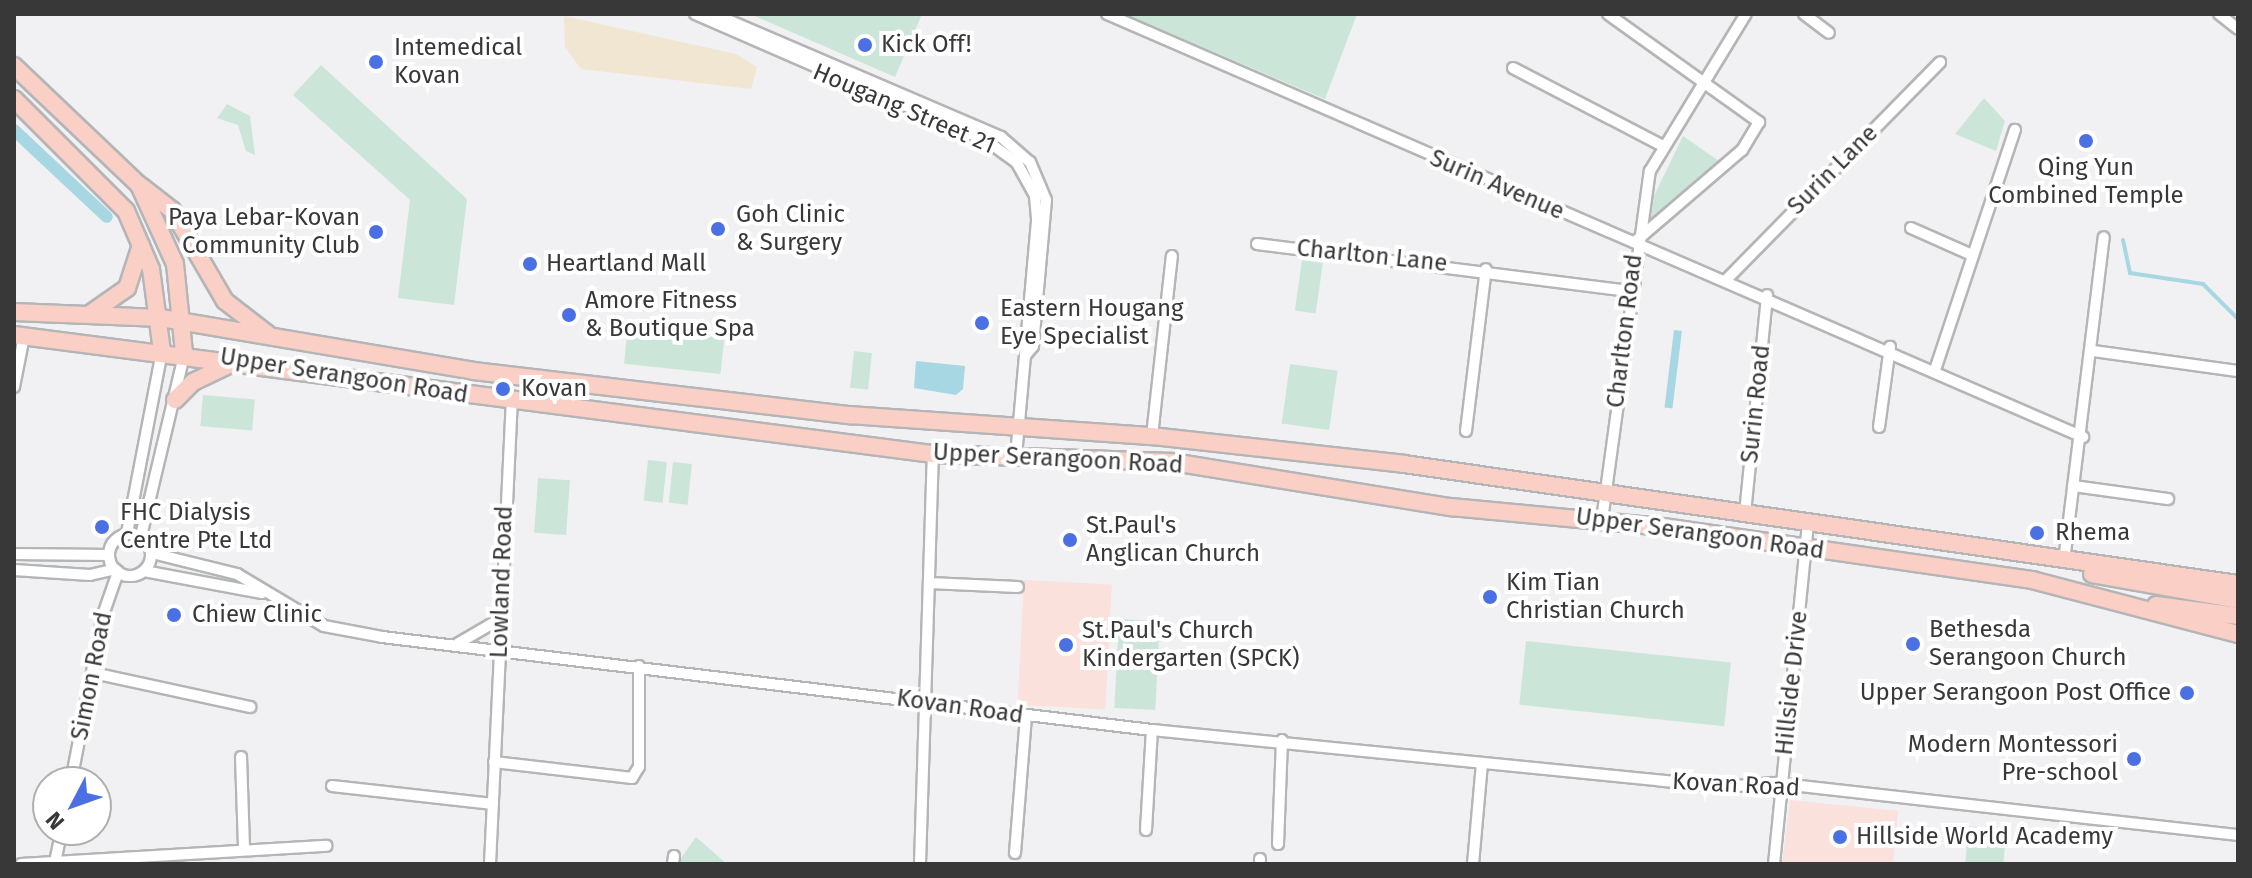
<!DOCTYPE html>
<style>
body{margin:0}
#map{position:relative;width:2252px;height:878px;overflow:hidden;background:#f1f1f3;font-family:"Fira Sans",sans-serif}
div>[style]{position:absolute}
.industrial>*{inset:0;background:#f1e6d2}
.education>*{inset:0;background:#fbe1dc;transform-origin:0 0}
.green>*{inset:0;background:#cbe6d8;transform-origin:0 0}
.water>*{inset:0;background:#a6d7e2;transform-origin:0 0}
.stream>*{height:4px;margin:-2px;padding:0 2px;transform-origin:2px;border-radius:2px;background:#a6d7e2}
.canal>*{height:12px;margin:-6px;padding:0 6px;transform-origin:6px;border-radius:6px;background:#a6d7e2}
.roads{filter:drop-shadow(2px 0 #b4b5b7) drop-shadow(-2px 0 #b4b5b7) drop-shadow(0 2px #b4b5b7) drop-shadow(0 -2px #b4b5b7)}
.minor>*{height:10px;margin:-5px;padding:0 5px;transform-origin:5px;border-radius:5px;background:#fff}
.minor>.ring{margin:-5px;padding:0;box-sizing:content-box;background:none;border:10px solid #fff;border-radius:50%}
.primary>*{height:16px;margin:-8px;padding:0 8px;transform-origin:8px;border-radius:8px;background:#facfc5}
.dots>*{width:22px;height:22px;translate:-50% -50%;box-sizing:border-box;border:4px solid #fff;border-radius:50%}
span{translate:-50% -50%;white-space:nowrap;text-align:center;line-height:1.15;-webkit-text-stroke:8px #fff;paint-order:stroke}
.poi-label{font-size:24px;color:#383839}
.left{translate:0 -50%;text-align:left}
.right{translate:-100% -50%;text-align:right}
.street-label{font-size:24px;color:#383839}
.frame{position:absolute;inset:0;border:16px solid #383839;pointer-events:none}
.north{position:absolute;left:32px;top:766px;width:80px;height:80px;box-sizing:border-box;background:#fff;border:2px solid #afafb0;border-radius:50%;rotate:229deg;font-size:22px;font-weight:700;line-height:32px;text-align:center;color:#383839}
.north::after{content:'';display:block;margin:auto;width:28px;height:36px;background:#4b70e4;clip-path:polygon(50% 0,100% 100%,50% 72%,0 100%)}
</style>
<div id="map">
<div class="industrial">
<i style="clip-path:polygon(564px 16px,736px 54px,757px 67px,751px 89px,581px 69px,565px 47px)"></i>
</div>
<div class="education">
<i style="left:1024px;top:580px;width:88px;height:125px;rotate:3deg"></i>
<i style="clip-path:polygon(1790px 800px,1898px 811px,1893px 864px,1782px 864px)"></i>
</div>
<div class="green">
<i style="clip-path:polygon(750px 14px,922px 14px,895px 77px)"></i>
<i style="clip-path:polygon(1125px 14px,1357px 14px,1325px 99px)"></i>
<i style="clip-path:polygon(321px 65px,467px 199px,454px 305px,398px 298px,410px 200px,293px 95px)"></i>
<i style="clip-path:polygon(1984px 98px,2005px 121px,1996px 151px,1955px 134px)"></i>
<i style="clip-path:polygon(227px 104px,250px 116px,255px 155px,246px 151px,238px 125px,217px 118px)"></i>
<i style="clip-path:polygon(1683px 136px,1719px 161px,1651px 218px,1654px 196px)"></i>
<i style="left:1302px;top:260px;width:21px;height:51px;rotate:8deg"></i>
<i style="left:628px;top:326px;width:97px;height:38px;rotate:6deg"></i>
<i style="left:854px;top:351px;width:18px;height:37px;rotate:6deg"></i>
<i style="left:1290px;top:364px;width:48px;height:60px;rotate:8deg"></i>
<i style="left:203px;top:395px;width:52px;height:31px;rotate:5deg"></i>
<i style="left:648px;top:460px;width:19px;height:41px;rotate:6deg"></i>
<i style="left:673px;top:462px;width:19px;height:41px;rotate:6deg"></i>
<i style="left:538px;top:478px;width:32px;height:55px;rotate:4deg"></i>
<i style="left:1119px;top:619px;width:41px;height:89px;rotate:3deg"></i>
<i style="left:1526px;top:641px;width:206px;height:64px;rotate:6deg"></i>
<i style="left:1969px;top:826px;width:38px;height:38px;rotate:6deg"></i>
<i style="clip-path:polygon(696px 837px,727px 864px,677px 864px)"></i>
</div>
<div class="water">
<i style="left:1674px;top:330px;width:8px;height:78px;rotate:7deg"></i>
<i style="clip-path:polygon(916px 361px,965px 366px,963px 389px,956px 395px,914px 388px)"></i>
</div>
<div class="stream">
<i style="left:2123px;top:240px;width:34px;rotate:78deg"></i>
<i style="left:2130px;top:273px;width:74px;rotate:8.6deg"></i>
<i style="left:2203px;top:284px;width:49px;rotate:45deg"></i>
</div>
<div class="canal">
<i style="left:14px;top:130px;width:127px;rotate:43.1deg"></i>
</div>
<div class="roads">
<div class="minor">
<i style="left:695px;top:14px;width:318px;rotate:23.5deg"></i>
<i style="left:987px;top:141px;width:37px;rotate:36deg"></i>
<i style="left:1017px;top:163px;width:38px;rotate:61deg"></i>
<i style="left:1035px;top:196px;width:25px;rotate:85deg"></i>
<i style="left:1037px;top:221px;width:238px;rotate:95.1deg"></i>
<i style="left:714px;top:14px;width:312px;rotate:23.2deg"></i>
<i style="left:1001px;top:137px;width:38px;rotate:41deg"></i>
<i style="left:1030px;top:162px;width:41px;rotate:67.2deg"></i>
<i style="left:1046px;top:200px;width:147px;rotate:95.1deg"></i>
<i style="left:1033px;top:346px;width:13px;rotate:129deg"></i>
<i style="left:1107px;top:14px;width:1064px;rotate:23.43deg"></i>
<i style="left:1608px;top:14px;width:186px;rotate:35.6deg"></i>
<i style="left:1759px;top:122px;width:33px;rotate:121deg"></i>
<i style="left:1742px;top:150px;width:140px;rotate:139.4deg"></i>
<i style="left:1804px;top:14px;width:31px;rotate:37deg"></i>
<i style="left:2219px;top:14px;width:24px;rotate:38deg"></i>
<i style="left:1513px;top:68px;width:169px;rotate:27.5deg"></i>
<i style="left:1911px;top:228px;width:67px;rotate:23.9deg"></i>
<i style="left:1257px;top:244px;width:375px;rotate:7.2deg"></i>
<i style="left:1727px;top:279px;width:304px;rotate:-45.5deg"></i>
<i style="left:2093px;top:351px;width:146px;rotate:7.9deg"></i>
<i style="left:1936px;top:367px;width:250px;rotate:-71.6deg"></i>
<i style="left:14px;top:387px;width:52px;rotate:-78.9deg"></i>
<i style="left:1879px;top:427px;width:81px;rotate:-82.2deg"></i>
<i style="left:1466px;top:431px;width:163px;rotate:-83deg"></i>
<i style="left:1152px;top:436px;width:181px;rotate:-83.7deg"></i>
<i style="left:2073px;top:486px;width:96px;rotate:7.8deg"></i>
<i style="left:1745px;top:513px;width:219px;rotate:-84.2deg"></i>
<i style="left:1602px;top:520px;width:352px;rotate:-82.2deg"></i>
<i style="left:1650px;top:171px;width:184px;rotate:-58.6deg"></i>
<i style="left:127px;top:533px;width:185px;rotate:-79.1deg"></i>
<i class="ring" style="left:109px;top:534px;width:32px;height:32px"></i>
<i style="left:141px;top:536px;width:186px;rotate:-76.6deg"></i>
<i style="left:152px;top:553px;width:88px;rotate:13.9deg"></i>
<i style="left:237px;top:574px;width:101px;rotate:30.9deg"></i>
<i style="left:324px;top:626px;width:59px;rotate:10.7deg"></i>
<i style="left:382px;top:637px;width:776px;rotate:6.89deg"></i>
<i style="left:1152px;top:730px;width:576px;rotate:5.68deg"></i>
<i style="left:1725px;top:787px;width:49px;rotate:-4.7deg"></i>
<i style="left:1774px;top:783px;width:467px;rotate:6.4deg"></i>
<i style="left:14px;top:554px;width:95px;rotate:0.6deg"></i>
<i style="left:2064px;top:561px;width:326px;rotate:-83deg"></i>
<i style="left:14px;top:570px;width:76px;rotate:3.8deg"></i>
<i style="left:90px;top:575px;width:26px;rotate:-13deg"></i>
<i style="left:144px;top:571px;width:120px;rotate:10.6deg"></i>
<i style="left:929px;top:583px;width:89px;rotate:2.6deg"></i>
<i style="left:457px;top:644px;width:50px;rotate:-30.2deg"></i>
<i style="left:93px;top:673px;width:161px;rotate:12.2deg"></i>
<i style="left:241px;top:757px;width:91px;rotate:88.1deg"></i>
<i style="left:494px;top:762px;width:139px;rotate:6.6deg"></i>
<i style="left:632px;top:778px;width:13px;rotate:-58deg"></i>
<i style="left:639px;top:767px;width:101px;rotate:-90deg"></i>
<i style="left:71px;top:782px;width:170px;rotate:-79.2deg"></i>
<i style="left:103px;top:615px;width:46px;rotate:-70.8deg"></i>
<i style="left:332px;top:786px;width:162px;rotate:6.4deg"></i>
<i style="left:1146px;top:830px;width:100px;rotate:-86.6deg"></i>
<i style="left:1278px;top:844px;width:104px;rotate:-87.8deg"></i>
<i style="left:1015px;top:853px;width:137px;rotate:-85.4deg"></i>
<i style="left:55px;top:862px;width:33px;rotate:-78deg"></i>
<i style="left:21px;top:864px;width:306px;rotate:-3.4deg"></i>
<i style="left:490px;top:864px;width:462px;rotate:-87.3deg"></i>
<i style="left:673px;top:864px;width:8px;rotate:-83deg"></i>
<i style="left:920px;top:864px;width:410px;rotate:-88.2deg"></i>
<i style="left:1260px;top:864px;width:5px;rotate:-90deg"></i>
<i style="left:1473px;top:864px;width:101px;rotate:-84.9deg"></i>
<i style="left:1774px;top:864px;width:344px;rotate:-84.3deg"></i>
</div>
<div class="primary">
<i style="left:14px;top:66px;width:173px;rotate:43.6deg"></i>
<i style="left:139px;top:185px;width:87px;rotate:65.5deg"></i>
<i style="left:175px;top:264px;width:89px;rotate:84.2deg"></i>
<i style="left:14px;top:99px;width:158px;rotate:45deg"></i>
<i style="left:126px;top:211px;width:63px;rotate:66.7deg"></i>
<i style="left:151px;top:269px;width:83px;rotate:82.4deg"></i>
<i style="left:141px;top:186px;width:39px;rotate:38deg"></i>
<i style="left:172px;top:210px;width:105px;rotate:59.8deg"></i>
<i style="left:225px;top:301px;width:56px;rotate:37.7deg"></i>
<i style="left:14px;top:312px;width:147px;rotate:2.3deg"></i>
<i style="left:161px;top:318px;width:316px;rotate:9.6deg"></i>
<i style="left:473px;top:371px;width:380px;rotate:6.7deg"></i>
<i style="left:850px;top:415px;width:303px;rotate:4deg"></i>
<i style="left:1152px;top:436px;width:254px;rotate:6.3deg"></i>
<i style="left:1404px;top:464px;width:843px;rotate:8.19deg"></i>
<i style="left:91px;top:313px;width:44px;rotate:-34.8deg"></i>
<i style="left:127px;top:288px;width:45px;rotate:-72deg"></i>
<i style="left:14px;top:335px;width:927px;rotate:7.38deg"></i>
<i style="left:933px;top:454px;width:239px;rotate:1.9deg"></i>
<i style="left:1172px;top:462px;width:283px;rotate:9.2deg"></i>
<i style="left:1451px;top:507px;width:214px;rotate:5.4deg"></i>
<i style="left:1664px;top:527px;width:372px;rotate:8.2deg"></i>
<i style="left:2032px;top:580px;width:213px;rotate:14.7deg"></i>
<i style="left:175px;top:400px;width:25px;rotate:-45deg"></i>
<i style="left:193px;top:382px;width:51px;rotate:-25.6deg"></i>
<i style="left:2092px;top:574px;width:148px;rotate:10.1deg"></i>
<i style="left:2156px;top:605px;width:83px;rotate:7.6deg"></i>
</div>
</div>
<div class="dots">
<i style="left:865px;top:45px;background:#4b70e4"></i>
<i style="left:376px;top:62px;background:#4b70e4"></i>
<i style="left:2086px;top:141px;background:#4b70e4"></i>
<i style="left:718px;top:229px;background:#4b70e4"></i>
<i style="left:376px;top:232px;background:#4b70e4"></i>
<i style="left:530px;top:264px;background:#4b70e4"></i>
<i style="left:569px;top:315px;background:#4b70e4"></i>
<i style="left:982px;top:323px;background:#4b70e4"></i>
<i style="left:503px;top:389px;background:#4b70e4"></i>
<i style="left:102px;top:527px;background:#4b70e4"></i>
<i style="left:2037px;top:533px;background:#4b70e4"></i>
<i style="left:1070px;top:540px;background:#4b70e4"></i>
<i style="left:1490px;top:597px;background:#4b70e4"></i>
<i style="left:174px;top:615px;background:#4b70e4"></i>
<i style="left:1913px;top:644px;background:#4b70e4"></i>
<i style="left:1066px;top:645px;background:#4b70e4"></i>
<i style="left:2187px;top:693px;background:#4b70e4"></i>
<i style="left:2134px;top:759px;background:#4b70e4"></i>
<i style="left:1840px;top:837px;background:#4b70e4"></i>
</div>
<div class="poi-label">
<span class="left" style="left:881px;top:45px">Kick Off!</span>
<span class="left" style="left:394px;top:62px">Intemedical<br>Kovan</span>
<span style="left:2086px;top:182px">Qing Yun<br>Combined Temple</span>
<span class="left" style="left:736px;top:229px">Goh Clinic<br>&amp; Surgery</span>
<span class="right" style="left:360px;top:232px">Paya Lebar-Kovan<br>Community Club</span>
<span class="left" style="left:546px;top:264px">Heartland Mall</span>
<span class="left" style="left:585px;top:315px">Amore Fitness<br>&amp; Boutique Spa</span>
<span class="left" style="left:1000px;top:323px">Eastern Hougang<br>Eye Specialist</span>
<span class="left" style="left:521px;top:389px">Kovan</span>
<span class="left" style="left:120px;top:527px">FHC Dialysis<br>Centre Pte Ltd</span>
<span class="left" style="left:1086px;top:540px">St.Paul's<br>Anglican Church</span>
<span class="left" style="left:2055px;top:533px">Rhema</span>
<span class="left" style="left:1506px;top:597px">Kim Tian<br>Christian Church</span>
<span class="left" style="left:192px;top:615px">Chiew Clinic</span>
<span class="left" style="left:1929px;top:644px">Bethesda<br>Serangoon Church</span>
<span class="left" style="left:1082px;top:645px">St.Paul's Church<br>Kindergarten (SPCK)</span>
<span class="right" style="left:2171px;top:693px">Upper Serangoon Post Office</span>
<span class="right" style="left:2118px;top:759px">Modern Montessori<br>Pre-school</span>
<span class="left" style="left:1856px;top:837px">Hillside World Academy</span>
</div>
<div class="street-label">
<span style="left:904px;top:109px;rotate:23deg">Hougang Street 21</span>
<span style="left:1833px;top:170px;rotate:-45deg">Surin Lane</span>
<span style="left:1497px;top:185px;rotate:23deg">Surin Avenue</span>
<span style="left:1372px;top:256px;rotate:6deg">Charlton Lane</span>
<span style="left:1625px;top:331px;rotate:-83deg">Charlton Road</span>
<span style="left:344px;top:376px;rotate:9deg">Upper Serangoon Road</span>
<span style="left:1756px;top:404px;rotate:-84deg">Surin Road</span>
<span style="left:1058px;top:459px;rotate:3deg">Upper Serangoon Road</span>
<span style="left:1700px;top:534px;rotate:8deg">Upper Serangoon Road</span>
<span style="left:502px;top:582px;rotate:-88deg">Lowland Road</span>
<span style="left:92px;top:676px;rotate:-79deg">Simon Road</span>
<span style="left:1792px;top:683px;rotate:-84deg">Hillside Drive</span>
<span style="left:960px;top:707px;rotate:8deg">Kovan Road</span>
<span style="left:1736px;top:785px;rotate:3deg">Kovan Road</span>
</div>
<div class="frame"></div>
<div class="north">N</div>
</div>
